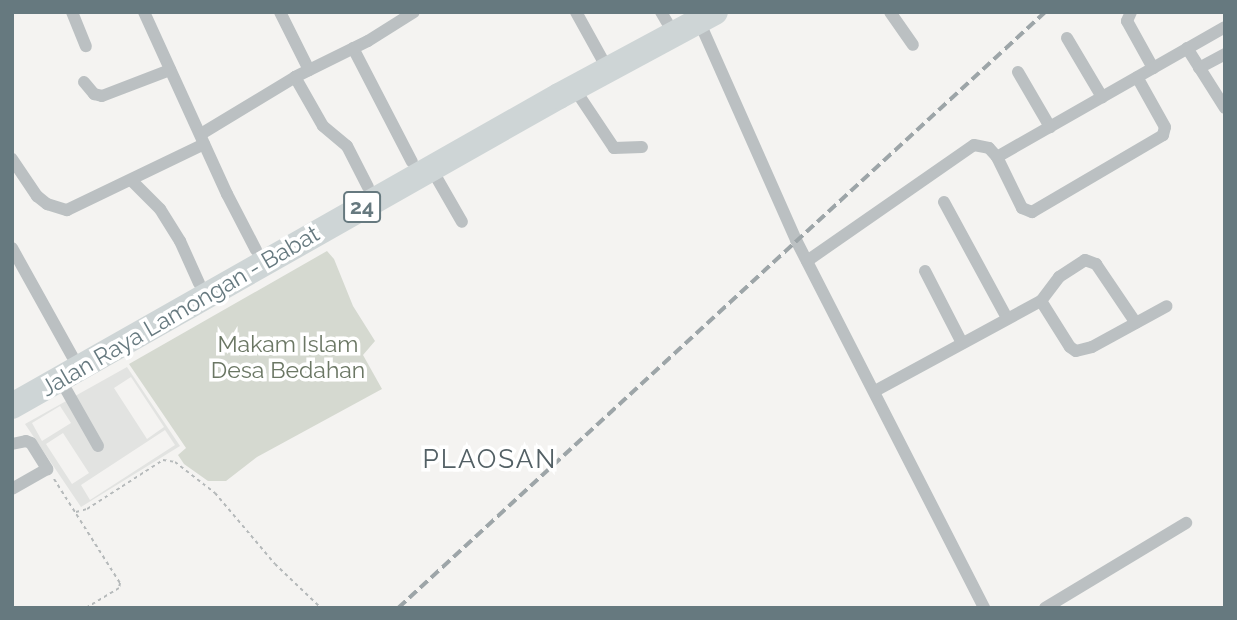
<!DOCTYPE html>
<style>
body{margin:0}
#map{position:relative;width:1237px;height:620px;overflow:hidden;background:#f4f3f1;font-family:Raleway,sans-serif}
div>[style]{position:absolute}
.built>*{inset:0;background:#e2e3e1}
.green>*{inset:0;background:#d5d9d0}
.path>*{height:2px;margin-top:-1px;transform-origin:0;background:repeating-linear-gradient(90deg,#b5b9ba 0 3.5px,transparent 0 7px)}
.minor>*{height:12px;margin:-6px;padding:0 6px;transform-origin:6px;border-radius:6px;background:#bbc0c2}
.highway>*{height:26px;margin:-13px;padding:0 13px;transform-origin:13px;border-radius:13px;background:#ced5d6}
.rail>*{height:3.5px;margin-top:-1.75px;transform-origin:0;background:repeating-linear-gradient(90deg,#9da5a8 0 10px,transparent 0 15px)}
span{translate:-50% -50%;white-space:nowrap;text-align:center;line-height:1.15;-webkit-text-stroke:7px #fff;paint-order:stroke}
.shield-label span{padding:2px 5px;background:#fff;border:2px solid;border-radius:5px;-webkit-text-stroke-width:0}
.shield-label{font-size:21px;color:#66797f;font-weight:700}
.street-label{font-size:23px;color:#66797f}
.park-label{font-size:23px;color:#6b7764}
.quarter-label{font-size:26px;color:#536065;letter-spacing:2px}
.frame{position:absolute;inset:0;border:14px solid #66797f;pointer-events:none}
</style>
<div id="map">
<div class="built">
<i style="clip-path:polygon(evenodd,127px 367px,180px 446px,81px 507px,25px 424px,127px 367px,131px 377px,164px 427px,147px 439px,114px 388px,131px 377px,127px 367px,60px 406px,71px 423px,42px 441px,32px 423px,60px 406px,127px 367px,165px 430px,175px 445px,90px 500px,81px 485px,165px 430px,127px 367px,63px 433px,89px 473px,72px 484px,46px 444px,63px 433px)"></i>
</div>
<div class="green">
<i style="clip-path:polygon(327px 251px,334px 259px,353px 306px,375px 341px,363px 355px,382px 389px,257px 457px,226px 481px,208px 481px,184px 464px,178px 455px,186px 448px,129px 364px)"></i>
</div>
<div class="path">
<i style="left:54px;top:479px;width:123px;rotate:57.6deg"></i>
<i style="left:120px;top:583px;width:5px;rotate:101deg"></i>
<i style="left:119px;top:588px;width:39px;rotate:149deg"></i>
<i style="left:76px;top:512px;width:11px;rotate:-15deg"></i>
<i style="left:87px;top:509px;width:90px;rotate:-32.8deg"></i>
<i style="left:163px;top:460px;width:12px;rotate:9deg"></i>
<i style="left:175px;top:462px;width:51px;rotate:37.8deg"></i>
<i style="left:215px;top:493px;width:93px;rotate:49.8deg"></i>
<i style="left:275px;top:564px;width:64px;rotate:43.7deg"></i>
</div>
<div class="minor">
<i style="left:72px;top:12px;width:37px;rotate:68deg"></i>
<i style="left:144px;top:12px;width:200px;rotate:65.5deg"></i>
<i style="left:227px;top:194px;width:63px;rotate:62.6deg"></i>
<i style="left:280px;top:12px;width:65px;rotate:63.4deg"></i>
<i style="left:576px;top:12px;width:54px;rotate:61deg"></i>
<i style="left:661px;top:12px;width:12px;rotate:59deg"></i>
<i style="left:890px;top:12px;width:40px;rotate:55.1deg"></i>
<i style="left:1131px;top:12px;width:10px;rotate:114deg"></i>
<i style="left:1127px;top:21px;width:54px;rotate:61deg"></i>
<i style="left:699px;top:21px;width:240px;rotate:66.1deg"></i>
<i style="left:796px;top:240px;width:413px;rotate:62.9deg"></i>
<i style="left:1067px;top:38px;width:69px;rotate:59.3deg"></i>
<i style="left:353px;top:48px;width:128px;rotate:62.6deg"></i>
<i style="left:1187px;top:48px;width:71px;rotate:57.7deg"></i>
<i style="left:1199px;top:68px;width:30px;rotate:-28deg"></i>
<i style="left:1018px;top:72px;width:64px;rotate:59.8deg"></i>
<i style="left:295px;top:77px;width:56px;rotate:60.3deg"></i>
<i style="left:323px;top:126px;width:31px;rotate:40deg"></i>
<i style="left:347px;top:146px;width:46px;rotate:62.9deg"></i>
<i style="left:84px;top:82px;width:16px;rotate:50deg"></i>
<i style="left:94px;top:94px;width:8px;rotate:14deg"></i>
<i style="left:102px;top:96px;width:73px;rotate:-20.9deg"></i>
<i style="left:574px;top:88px;width:72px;rotate:56.3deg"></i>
<i style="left:614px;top:148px;width:28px;rotate:-2deg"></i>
<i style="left:201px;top:134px;width:110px;rotate:-31.2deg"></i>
<i style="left:295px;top:77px;width:81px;rotate:-26.3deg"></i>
<i style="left:368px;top:41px;width:54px;rotate:-32.2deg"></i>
<i style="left:997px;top:157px;width:57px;rotate:63.9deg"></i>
<i style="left:1022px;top:208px;width:11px;rotate:22deg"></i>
<i style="left:1032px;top:212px;width:152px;rotate:-30.4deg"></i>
<i style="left:1163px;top:135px;width:8px;rotate:-76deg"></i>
<i style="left:1165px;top:127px;width:57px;rotate:-119.2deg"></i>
<i style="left:12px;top:159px;width:45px;rotate:56deg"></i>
<i style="left:37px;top:196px;width:13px;rotate:39deg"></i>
<i style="left:47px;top:204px;width:21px;rotate:17deg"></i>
<i style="left:67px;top:210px;width:152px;rotate:-25.7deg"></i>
<i style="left:431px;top:168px;width:62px;rotate:60.1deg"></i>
<i style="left:131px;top:180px;width:41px;rotate:45deg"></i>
<i style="left:160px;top:209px;width:38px;rotate:58deg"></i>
<i style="left:180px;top:241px;width:46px;rotate:65.7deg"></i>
<i style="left:944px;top:202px;width:132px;rotate:61.5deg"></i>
<i style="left:12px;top:248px;width:124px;rotate:60.9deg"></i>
<i style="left:807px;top:261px;width:203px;rotate:-34.8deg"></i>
<i style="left:974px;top:145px;width:15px;rotate:11deg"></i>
<i style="left:989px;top:148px;width:12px;rotate:48deg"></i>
<i style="left:997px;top:157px;width:262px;rotate:-29.7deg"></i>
<i style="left:925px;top:271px;width:81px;rotate:62.8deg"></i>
<i style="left:1041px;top:301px;width:54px;rotate:57.8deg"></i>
<i style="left:1070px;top:347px;width:7px;rotate:34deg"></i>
<i style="left:1076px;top:351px;width:16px;rotate:-14deg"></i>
<i style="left:1092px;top:347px;width:85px;rotate:-28.7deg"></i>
<i style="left:60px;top:379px;width:77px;rotate:60.4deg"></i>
<i style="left:875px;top:391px;width:189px;rotate:-28.5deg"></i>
<i style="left:1041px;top:301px;width:30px;rotate:-53deg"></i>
<i style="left:1059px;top:277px;width:31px;rotate:-33deg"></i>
<i style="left:1085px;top:260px;width:12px;rotate:20deg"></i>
<i style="left:1096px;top:264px;width:71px;rotate:55.9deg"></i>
<i style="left:12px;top:444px;width:14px;rotate:-12deg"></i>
<i style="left:26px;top:441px;width:5px;rotate:22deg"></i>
<i style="left:31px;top:443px;width:31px;rotate:58deg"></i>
<i style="left:47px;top:469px;width:40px;rotate:150.3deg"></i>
<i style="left:1045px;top:608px;width:165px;rotate:-31.1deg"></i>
</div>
<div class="highway">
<i style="left:12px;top:406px;width:629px;rotate:-29.54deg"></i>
<i style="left:559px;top:96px;width:177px;rotate:-28.3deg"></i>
</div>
<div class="rail">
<i style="left:398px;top:608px;width:880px;rotate:-42.65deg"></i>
</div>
<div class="shield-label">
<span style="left:362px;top:207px">24</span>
</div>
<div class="street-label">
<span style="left:180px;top:311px;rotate:-30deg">Jalan Raya Lamongan - Babat</span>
</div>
<div class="park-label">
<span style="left:288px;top:357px">Makam Islam<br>Desa Bedahan</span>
</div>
<div class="quarter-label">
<span style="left:490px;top:460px">PLAOSAN</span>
</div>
<div class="frame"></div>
</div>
